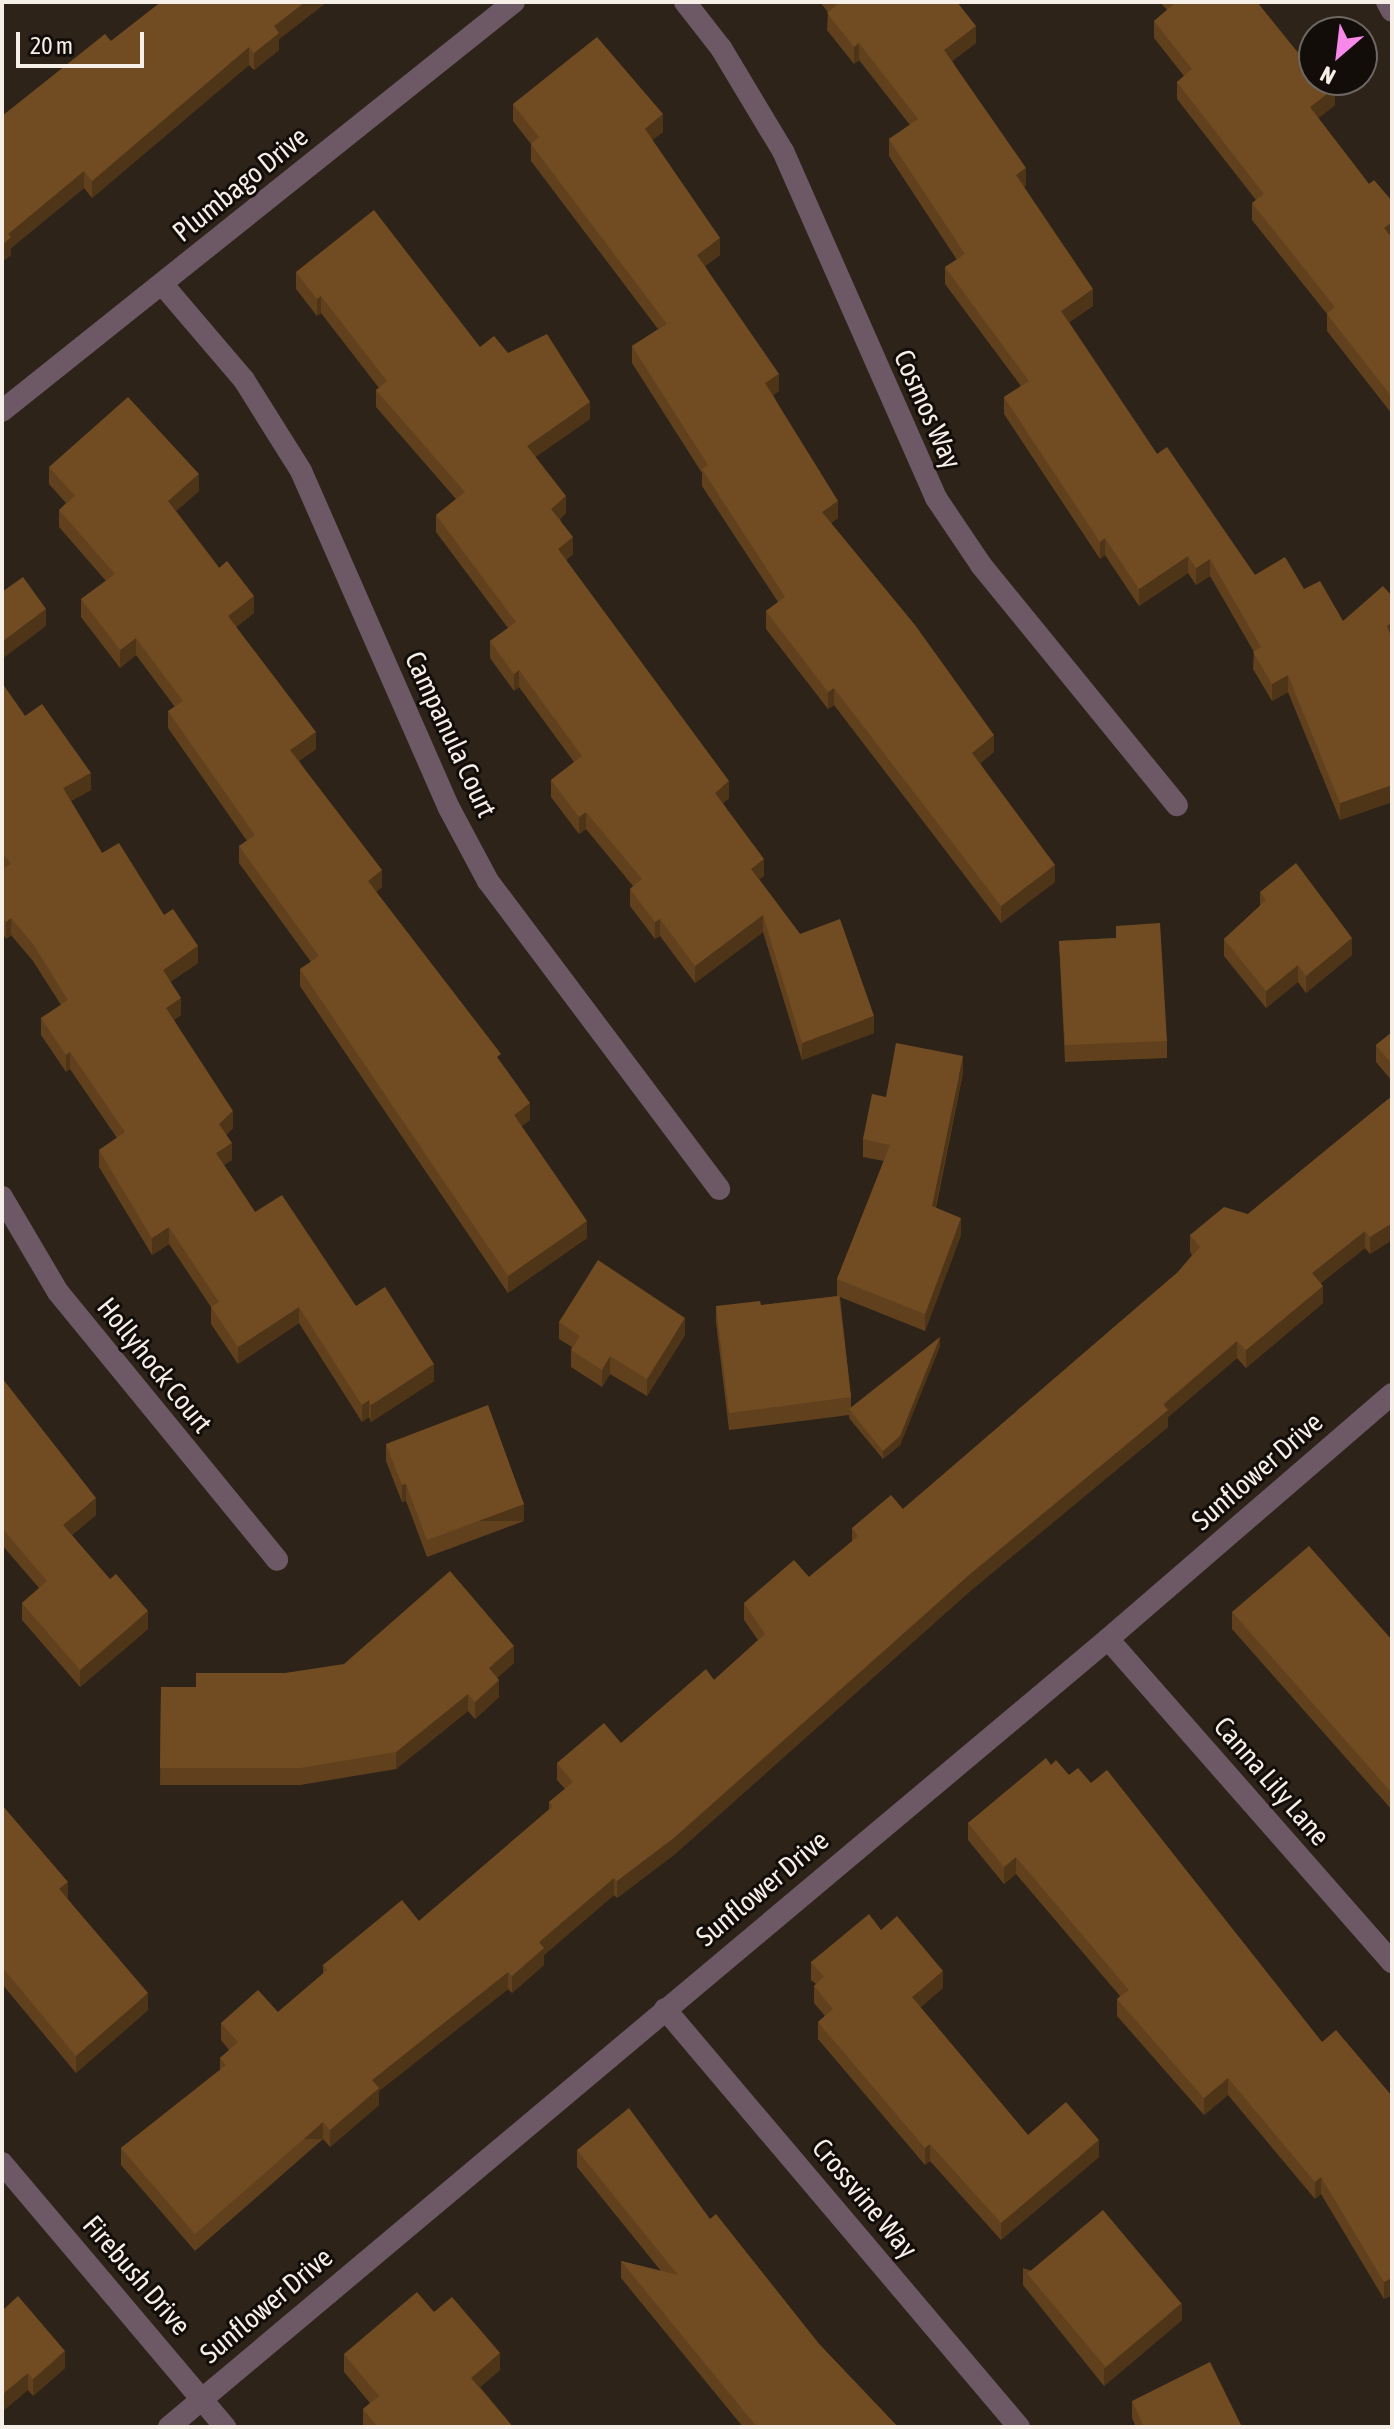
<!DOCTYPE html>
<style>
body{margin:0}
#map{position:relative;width:1394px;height:2429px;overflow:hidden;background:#2d2319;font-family:"Asap Condensed",sans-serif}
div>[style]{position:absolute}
.minor>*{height:22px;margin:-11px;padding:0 11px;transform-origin:11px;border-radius:11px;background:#6d5865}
.wall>*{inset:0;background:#61411d}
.shaded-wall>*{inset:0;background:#4f3518;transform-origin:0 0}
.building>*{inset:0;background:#714c22;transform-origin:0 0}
span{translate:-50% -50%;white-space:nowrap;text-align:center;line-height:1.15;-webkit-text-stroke:6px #120d09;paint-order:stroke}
.street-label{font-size:28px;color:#f6efe8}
.frame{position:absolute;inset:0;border:4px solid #f6efe8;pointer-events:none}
.north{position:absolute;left:1298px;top:16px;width:80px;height:80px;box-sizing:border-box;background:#120d09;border:2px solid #6d6762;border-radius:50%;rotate:208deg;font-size:22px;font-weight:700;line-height:32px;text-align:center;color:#f6efe8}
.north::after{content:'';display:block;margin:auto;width:28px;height:36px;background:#f888e9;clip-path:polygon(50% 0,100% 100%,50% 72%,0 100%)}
.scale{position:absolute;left:16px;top:32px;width:128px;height:36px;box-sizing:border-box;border:4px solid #f6efe8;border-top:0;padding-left:10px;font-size:24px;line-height:28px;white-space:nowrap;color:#f6efe8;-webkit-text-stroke:6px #120d09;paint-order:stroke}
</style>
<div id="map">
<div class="minor">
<i style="left:685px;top:2px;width:58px;rotate:52deg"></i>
<i style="left:721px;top:48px;width:120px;rotate:59deg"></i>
<i style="left:783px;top:151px;width:379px;rotate:66.2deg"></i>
<i style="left:936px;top:498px;width:81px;rotate:56.1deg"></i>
<i style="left:981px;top:565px;width:310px;rotate:50.8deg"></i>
<i style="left:1387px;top:2px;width:10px;rotate:61deg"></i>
<i style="left:163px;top:285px;width:125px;rotate:49.5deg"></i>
<i style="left:244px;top:380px;width:107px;rotate:57.9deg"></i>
<i style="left:301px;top:471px;width:368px;rotate:66.3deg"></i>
<i style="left:449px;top:808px;width:83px;rotate:61.9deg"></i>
<i style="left:488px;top:881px;width:385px;rotate:53.1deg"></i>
<i style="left:2px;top:411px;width:655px;rotate:-38.62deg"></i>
<i style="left:2px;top:1197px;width:110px;rotate:59.5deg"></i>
<i style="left:58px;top:1292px;width:346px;rotate:50.7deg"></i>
<i style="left:1108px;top:1639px;width:430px;rotate:48.7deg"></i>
<i style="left:665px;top:2009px;width:548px;rotate:49.74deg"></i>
<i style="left:2px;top:2163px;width:346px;rotate:49.8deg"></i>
<i style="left:169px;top:2427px;width:1226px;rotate:-40deg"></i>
<i style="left:1108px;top:1639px;width:375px;rotate:-40.8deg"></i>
</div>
<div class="wall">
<i style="clip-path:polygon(161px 2px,327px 2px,279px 39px,279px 50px,254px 70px,249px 65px,92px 198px,84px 188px,11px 248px,11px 255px,2px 262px,2px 116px,111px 41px)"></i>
<i style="clip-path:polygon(820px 2px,957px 2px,976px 43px,952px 61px,1026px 185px,1024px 187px,1093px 306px,1069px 322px,1157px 454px,1255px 575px,1304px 589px,1343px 621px,1392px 596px,1392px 802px,1340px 820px,1288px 692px,1272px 701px,1253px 669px,1254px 652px,1210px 576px,1196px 585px,1188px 573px,1139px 606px,1105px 555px,1100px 559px,1004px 414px,1004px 397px,1021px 386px,945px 284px,945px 267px,957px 260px,889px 156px,889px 139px,910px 125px,859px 60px,854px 64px,827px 30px,828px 12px)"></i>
<i style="clip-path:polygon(1160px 2px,1257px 2px,1335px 105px,1318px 118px,1369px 184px,1392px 201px,1392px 414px,1327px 331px,1327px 314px,1252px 220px,1252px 203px,1256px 200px,1177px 99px,1177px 82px,1184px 76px,1154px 38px,1154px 21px,1167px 10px)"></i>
<i style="clip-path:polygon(513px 104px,663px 132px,652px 140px,720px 255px,705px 266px,779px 391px,773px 395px,838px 518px,831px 523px,994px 752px,980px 763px,1055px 882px,1001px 923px,834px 705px,828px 709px,766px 629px,766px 611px,778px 602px,702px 486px,702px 473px,632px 363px,632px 346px,658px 329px,531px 161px,531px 144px,513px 121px)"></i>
<i style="clip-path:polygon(296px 272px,480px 347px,508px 353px,590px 419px,535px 457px,566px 513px,560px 519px,573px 554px,566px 560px,729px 798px,723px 803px,764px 876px,759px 879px,874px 1033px,802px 1060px,763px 932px,695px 983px,660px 936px,655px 939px,630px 906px,630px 889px,633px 886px,586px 829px,579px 834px,551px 797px,551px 780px,574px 762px,519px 687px,514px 691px,490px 658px,490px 641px,508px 628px,436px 532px,436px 515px,456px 499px,376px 407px,376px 390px,379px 388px,321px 313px,317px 316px,296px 289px)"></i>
<i style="clip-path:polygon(49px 467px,199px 491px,176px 511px,254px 613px,236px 627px,316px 749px,299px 761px,382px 887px,376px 892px,501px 1064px,530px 1120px,521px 1126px,587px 1238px,508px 1293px,300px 986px,300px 969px,311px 962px,239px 863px,239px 846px,247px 841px,168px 728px,168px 711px,175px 707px,136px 655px,120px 668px,81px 617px,81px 599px,106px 581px,59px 527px,59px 510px,66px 503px,49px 484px)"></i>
<i style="clip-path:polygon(2px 683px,25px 716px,91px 790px,71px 801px,102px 853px,164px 915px,198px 963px,170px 982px,181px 1015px,174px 1020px,233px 1128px,226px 1135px,232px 1160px,224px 1165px,255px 1212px,356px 1306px,434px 1381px,371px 1422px,369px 1417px,362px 1422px,299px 1323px,238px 1364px,211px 1324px,211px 1307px,169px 1244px,152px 1255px,99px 1167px,99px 1150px,117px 1138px,70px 1069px,66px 1072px,41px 1035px,41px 1018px,61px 1005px,33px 961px,11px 935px,6px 939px,2px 932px)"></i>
<i style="clip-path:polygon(1260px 892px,1352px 955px,1306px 993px,1298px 982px,1266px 1008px,1224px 956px,1224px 939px,1260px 906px)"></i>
<i style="clip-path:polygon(1116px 926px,1167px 1041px,1167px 1058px,1065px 1062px,1059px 941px,1116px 938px)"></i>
<i style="clip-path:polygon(1392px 1032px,1392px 1081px,1376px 1062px,1376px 1045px)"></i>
<i style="clip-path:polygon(963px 1073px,936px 1208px,961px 1235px,925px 1331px,840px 1297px,851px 1397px,851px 1408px,940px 1346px,900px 1445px,883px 1459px,849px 1418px,849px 1415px,729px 1430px,716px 1322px,716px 1306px,761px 1305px,838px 1296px,837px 1296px,837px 1279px,884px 1161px,863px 1157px,863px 1139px,886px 1097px)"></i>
<i style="clip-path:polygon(1392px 1096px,1392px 1240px,1370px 1254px,1365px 1248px,1321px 1283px,1323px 1303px,1246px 1368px,1237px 1358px,1168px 1417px,1168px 1427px,969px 1592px,675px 1854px,617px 1898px,614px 1895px,544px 1955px,544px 1965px,512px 1993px,508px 1989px,379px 2091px,379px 2105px,330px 2147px,323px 2139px,195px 2251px,121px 2165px,121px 2148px,220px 2070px,220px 2058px,229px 2050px,221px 2040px,221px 2023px,278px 2012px,323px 1974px,323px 1965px,419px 1921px,549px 1810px,549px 1802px,565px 1789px,557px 1780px,557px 1763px,621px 1743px,714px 1680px,758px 1640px,744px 1620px,744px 1603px,809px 1577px,852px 1542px,852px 1528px,903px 1509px,1178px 1272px,1192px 1255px,1190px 1252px,1190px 1235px,1248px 1214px)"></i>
<i style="clip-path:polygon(559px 1322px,685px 1335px,647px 1396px,610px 1374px,602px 1387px,571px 1367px,571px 1350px,572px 1347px,559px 1339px)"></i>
<i style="clip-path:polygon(2px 1378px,96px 1515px,72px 1535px,148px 1629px,80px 1687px,22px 1620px,22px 1603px,39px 1588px,2px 1545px)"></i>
<i style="clip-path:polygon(386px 1444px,524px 1521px,427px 1557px,406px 1501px,402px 1502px,386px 1461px)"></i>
<i style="clip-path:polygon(1232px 1612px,1392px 1640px,1392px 1810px,1232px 1629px)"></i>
<i style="clip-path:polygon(514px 1663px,497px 1678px,499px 1697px,475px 1719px,468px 1711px,396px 1769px,300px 1785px,160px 1785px,161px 1687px,196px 1687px,285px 1673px)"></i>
<i style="clip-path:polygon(1051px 1765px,1069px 1775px,1091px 1783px,1322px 2042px,1392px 2096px,1392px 2295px,1384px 2299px,1321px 2194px,1315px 2199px,1228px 2095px,1204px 2115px,1117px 2016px,1117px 1999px,1120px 1996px,1016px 1874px,1004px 1884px,968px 1840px,968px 1823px)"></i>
<i style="clip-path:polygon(2px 1805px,68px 1899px,148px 2010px,76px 2073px,2px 1984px)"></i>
<i style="clip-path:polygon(881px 1930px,943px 1988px,920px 2007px,1028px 2135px,1099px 2157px,1001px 2240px,930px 2161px,925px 2165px,818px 2039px,818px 2022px,825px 2016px,814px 2003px,814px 1986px,816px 1984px,811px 1980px,811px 1962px)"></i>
<i style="clip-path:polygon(577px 2150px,710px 2219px,820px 2345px,898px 2427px,743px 2427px,621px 2278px,621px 2261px,661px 2271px,577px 2167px)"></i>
<i style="clip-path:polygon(1023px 2268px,1182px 2320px,1104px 2386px,1023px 2285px)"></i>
<i style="clip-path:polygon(2px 2311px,65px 2368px,33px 2396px,28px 2390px)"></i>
<i style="clip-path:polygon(434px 2312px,500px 2370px,480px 2387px,513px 2427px,363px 2426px,363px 2409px,370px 2403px,344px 2372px,344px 2354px)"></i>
<i style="clip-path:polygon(1132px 2401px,1242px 2427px,1136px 2427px,1132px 2418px)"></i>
</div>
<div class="shaded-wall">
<i style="clip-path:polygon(305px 2px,327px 2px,279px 39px,279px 50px,254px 70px,254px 53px,274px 26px)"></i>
<i style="clip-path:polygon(976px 26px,976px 43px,944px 67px,944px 50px)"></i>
<i style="clip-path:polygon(859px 43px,859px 60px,854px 64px,854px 47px)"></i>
<i style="clip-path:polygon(249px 47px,249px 65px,92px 198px,92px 181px)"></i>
<i style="clip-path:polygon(1335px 88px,1335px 105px,1310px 125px,1310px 107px)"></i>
<i style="clip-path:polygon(663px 114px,663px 132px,645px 146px,645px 129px)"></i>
<i style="clip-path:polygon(1026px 168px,1026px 185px,1016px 192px,1016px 175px)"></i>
<i style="clip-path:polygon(84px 171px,84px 188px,11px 248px,11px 255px,2px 262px,2px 245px,8px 234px)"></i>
<i style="clip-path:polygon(1392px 222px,1392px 239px,1384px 228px)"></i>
<i style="clip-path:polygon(720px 238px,720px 255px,697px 272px,697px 255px)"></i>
<i style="clip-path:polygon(1093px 289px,1093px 306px,1061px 328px,1061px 311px)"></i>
<i style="clip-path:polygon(321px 296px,321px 313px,317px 316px,317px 299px)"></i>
<i style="clip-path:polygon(779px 374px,779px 391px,765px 400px,765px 383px)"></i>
<i style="clip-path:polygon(590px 402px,590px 419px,527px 463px,527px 446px)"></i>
<i style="clip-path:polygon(199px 474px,199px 491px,168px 518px,168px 501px)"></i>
<i style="clip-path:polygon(566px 496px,566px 513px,551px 526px,551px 509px)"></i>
<i style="clip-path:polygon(838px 501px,838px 518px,822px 529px,822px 512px)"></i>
<i style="clip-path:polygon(573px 537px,573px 554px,558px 566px,558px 549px)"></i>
<i style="clip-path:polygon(1105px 538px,1105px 555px,1100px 559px,1100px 542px)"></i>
<i style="clip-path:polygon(1188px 556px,1188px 573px,1139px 606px,1139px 589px)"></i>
<i style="clip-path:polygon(1210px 559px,1210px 576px,1196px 585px,1196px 568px)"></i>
<i style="clip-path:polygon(254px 596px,254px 613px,228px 633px,228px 616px)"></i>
<i style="clip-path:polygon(46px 609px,46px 626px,2px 659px,2px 642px)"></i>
<i style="clip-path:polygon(1392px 622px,1392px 639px,1387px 626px)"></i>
<i style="clip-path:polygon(136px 638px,136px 655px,120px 668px,120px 650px)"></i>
<i style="clip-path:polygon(519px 670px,519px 687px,514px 691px,514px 674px)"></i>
<i style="clip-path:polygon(1288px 675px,1288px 692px,1272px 701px,1272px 684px)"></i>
<i style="clip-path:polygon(834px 688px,834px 705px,828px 709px,828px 692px)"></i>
<i style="clip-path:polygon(316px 732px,316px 749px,290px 767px,290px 750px)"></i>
<i style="clip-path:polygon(994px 735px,994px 752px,972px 770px,972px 753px)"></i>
<i style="clip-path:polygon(91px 773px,91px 790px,63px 805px,63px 788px)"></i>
<i style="clip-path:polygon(729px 781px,729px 798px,715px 810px,715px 793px)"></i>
<i style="clip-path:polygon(1392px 785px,1392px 802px,1340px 820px,1340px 803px)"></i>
<i style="clip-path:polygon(586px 812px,586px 829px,579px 834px,579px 817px)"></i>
<i style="clip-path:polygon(764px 859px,764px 876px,751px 886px,751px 869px)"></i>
<i style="clip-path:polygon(1055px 865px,1055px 882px,1001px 923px,1001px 906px)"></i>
<i style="clip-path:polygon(382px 870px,382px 887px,368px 898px,368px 881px)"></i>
<i style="clip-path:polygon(763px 915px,763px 932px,695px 983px,695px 966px)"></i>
<i style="clip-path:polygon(11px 918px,11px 935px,6px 939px,6px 922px)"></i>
<i style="clip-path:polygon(660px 919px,660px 936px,655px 939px,655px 922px)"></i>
<i style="clip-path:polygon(1352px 938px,1352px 955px,1306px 993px,1306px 976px)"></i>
<i style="clip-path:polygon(198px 946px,198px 963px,163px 987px,163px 970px)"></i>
<i style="clip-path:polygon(1298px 965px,1298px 982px,1266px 1008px,1266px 991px)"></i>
<i style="clip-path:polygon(181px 998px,181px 1015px,166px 1025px,166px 1008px)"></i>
<i style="clip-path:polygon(874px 1016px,874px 1033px,802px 1060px,802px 1043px)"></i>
<i style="clip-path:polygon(70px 1052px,70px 1069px,66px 1072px,66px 1055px)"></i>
<i style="clip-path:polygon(963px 1056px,963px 1073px,932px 1223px,932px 1206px)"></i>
<i style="clip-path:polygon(530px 1103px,530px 1120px,514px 1132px,514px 1115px)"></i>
<i style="clip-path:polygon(233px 1111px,233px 1128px,219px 1141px,219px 1124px)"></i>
<i style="clip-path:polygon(232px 1143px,232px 1160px,216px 1170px,216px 1153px)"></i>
<i style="clip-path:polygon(961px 1218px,961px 1235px,925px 1331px,925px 1314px)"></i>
<i style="clip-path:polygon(587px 1221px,587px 1238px,508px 1293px,508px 1276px)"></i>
<i style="clip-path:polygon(1392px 1223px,1392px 1240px,1370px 1254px,1370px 1237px)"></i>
<i style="clip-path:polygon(169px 1227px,169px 1244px,152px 1255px,152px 1238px)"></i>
<i style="clip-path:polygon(1365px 1231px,1365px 1248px,1312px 1290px,1312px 1273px)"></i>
<i style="clip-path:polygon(1323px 1286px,1323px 1303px,1246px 1368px,1246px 1350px)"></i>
<i style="clip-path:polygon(299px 1307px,299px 1323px,238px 1364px,238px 1347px)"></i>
<i style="clip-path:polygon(685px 1318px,685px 1335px,647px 1396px,647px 1379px)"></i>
<i style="clip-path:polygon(940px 1337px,940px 1346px,900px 1445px,883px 1459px,883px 1451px)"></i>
<i style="clip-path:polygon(1237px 1341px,1237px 1358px,1168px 1417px,1168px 1427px,969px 1592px,675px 1854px,617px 1898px,617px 1881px)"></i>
<i style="clip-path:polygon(610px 1356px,610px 1374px,602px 1387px,602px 1370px)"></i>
<i style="clip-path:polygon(434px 1364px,434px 1381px,371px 1422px,371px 1405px)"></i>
<i style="clip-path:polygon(369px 1400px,369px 1417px,362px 1422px,362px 1405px)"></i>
<i style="left:406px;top:1484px;width:17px;height:4px;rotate:90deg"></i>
<i style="clip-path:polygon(96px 1498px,96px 1515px,63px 1542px,63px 1525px)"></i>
<i style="left:524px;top:1504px;width:17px;height:103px;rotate:90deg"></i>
<i style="clip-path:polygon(148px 1611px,148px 1629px,80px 1687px,80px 1670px)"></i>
<i style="clip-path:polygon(514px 1646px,514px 1663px,489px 1685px,489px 1668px)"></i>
<i style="clip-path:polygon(499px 1680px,499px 1697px,475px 1719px,475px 1702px)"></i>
<i style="clip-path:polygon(468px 1694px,468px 1711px,396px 1769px,396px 1752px)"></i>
<i style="clip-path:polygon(1016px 1857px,1016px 1874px,1004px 1884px,1004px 1867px)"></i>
<i style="clip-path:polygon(614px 1878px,614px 1895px,544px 1955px,544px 1965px,512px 1993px,512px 1976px,539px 1942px)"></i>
<i style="clip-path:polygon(68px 1882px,68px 1899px,59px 1889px)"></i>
<i style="clip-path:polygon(943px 1971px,943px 1988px,912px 2015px,912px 1997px)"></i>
<i style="clip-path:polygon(508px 1972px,508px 1989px,379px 2091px,379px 2105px,330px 2147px,330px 2130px,372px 2080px)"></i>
<i style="clip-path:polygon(148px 1993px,148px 2010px,76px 2073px,76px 2056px)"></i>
<i style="clip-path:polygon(1228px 2078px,1228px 2095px,1204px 2115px,1204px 2098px)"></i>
<i style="left:323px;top:2122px;width:17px;height:170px;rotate:90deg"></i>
<i style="clip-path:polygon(1099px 2140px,1099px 2157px,1001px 2240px,1001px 2223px)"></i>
<i style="clip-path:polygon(930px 2144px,930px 2161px,925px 2165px,925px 2148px)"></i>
<i style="clip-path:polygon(1321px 2177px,1321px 2194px,1315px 2199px,1315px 2182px)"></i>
<i style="clip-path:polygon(1392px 2277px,1392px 2294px,1384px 2299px,1384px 2282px)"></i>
<i style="clip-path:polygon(1182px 2303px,1182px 2320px,1104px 2386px,1104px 2369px)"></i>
<i style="clip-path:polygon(65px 2351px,65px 2368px,33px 2396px,33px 2379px)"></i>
<i style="clip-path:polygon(500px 2353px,500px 2370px,471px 2395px,471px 2378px)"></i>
<i style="clip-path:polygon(28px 2373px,28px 2390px,2px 2412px,2px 2395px)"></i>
</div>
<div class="building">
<i style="clip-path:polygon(161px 2px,305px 2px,274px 26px,279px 33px,254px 53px,249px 47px,92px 181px,84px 171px,8px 234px,11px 237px,2px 245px,2px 116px,105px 34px,111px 41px)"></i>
<i style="clip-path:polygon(834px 2px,957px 2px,976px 26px,944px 50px,1026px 168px,1016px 175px,1093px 289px,1061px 311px,1157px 454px,1167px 447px,1255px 575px,1285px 557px,1304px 589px,1320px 581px,1343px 621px,1383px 586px,1392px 596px,1392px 622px,1387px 626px,1392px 640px,1392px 785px,1340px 803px,1288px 675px,1272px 684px,1253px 652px,1261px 647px,1210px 559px,1196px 568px,1188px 556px,1139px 589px,1105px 538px,1100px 542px,1004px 397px,1029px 381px,945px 267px,965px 254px,889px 139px,918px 119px,859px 43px,854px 47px,827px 13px,837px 5px)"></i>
<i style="clip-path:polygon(1174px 2px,1257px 2px,1304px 60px,1309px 56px,1314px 62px,1314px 80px,1328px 80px,1335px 88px,1310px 107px,1369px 184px,1374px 180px,1392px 201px,1392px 222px,1384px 228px,1392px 238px,1392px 397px,1327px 314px,1335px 307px,1252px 203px,1264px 194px,1177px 82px,1192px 69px,1154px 21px,1175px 3px)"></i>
<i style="clip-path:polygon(597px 37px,663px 114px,645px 129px,720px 238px,697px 255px,779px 374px,765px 383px,838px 501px,822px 512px,915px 625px,994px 735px,972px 753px,1055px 865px,1001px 906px,834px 688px,828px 692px,766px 611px,785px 597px,702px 469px,708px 465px,632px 346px,667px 324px,531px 144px,539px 137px,513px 104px)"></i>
<i style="clip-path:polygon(374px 210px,480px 347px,494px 336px,508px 353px,547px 334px,590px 402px,527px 446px,566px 496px,551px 509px,573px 537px,558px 549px,729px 781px,715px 793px,764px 859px,751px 869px,800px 934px,840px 919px,874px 1016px,802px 1043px,763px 915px,695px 966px,660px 919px,655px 922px,630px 889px,642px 879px,586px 812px,579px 817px,551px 780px,582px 756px,519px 670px,514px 674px,490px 641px,516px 622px,436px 515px,465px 492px,376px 390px,387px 381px,321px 296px,317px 299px,296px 272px)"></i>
<i style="clip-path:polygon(128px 397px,199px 474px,168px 501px,219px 568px,227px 561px,254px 596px,228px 616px,316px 732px,290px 750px,382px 870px,368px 881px,501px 1054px,497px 1057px,530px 1103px,514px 1115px,587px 1221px,508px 1276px,300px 969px,319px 956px,239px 846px,255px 835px,168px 711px,183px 701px,136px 638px,120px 650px,81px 599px,115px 574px,59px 510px,75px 496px,49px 467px)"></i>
<i style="clip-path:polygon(23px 577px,46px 609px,2px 642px,2px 592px)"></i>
<i style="clip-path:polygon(2px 683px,25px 716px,42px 704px,91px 773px,63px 788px,102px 853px,119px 843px,164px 915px,173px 909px,198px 946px,163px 970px,181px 998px,166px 1008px,233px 1111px,219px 1124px,232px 1143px,216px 1153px,255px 1212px,282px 1195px,356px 1306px,385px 1287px,434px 1364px,371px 1405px,369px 1400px,362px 1405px,299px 1307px,238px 1347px,211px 1307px,219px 1302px,169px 1227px,152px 1238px,99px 1150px,125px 1132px,70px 1052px,66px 1055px,41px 1018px,68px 1000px,33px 944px,11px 918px,6px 922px,2px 915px,2px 869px,11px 864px,2px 852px)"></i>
<i style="clip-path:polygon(1296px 863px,1352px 938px,1306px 976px,1298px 965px,1266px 991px,1224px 939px,1266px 900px,1260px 892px)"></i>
<i style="clip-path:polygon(1160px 923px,1167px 1041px,1065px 1045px,1059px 941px,1116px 938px,1116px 926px)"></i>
<i style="clip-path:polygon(1392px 1032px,1392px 1064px,1376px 1045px)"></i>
<i style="clip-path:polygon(896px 1043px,963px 1056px,932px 1206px,961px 1218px,925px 1314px,837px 1279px,890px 1145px,863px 1139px,872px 1094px,886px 1097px)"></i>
<i style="clip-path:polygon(1392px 1096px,1392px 1223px,1370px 1237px,1365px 1231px,1312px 1273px,1323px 1286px,1246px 1350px,1237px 1341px,1163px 1404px,1168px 1410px,969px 1575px,675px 1837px,617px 1881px,614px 1878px,539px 1942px,544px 1948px,512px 1976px,508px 1972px,372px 2080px,379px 2088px,330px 2130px,323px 2122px,195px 2234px,121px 2148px,226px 2065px,220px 2058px,238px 2042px,221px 2023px,258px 1990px,278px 2012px,327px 1970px,323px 1965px,402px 1900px,419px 1921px,553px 1806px,549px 1802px,573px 1782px,557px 1763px,604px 1723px,621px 1743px,706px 1669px,714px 1680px,765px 1634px,744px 1603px,794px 1560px,809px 1577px,858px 1536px,852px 1528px,891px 1495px,903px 1509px,1178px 1272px,1200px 1247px,1190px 1235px,1224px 1207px,1248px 1214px)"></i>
<i style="clip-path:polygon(598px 1260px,685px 1318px,647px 1379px,610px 1356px,602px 1370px,571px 1350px,580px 1336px,559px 1322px)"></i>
<i style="clip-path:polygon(839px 1296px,851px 1397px,729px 1413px,716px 1306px,760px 1301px,761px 1305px)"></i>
<i style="clip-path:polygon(940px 1337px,900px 1436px,883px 1451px,849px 1409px)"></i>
<i style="clip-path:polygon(2px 1378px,96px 1498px,63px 1525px,110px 1579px,116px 1574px,148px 1611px,80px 1670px,22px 1603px,47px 1581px,2px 1528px)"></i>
<i style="clip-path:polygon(488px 1405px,524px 1504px,427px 1540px,406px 1484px,402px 1485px,386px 1444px)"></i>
<i style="clip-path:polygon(1309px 1546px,1392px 1640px,1392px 1793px,1232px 1612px)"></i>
<i style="clip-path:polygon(450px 1571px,514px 1646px,489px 1668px,499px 1680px,475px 1702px,468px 1694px,396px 1752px,300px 1768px,160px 1768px,161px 1687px,196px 1687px,196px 1673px,285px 1673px,344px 1664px)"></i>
<i style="clip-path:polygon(1046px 1758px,1051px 1765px,1056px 1760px,1069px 1775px,1078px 1768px,1091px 1783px,1107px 1770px,1322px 2042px,1336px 2030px,1392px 2096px,1392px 2278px,1384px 2282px,1321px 2177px,1315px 2182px,1228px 2078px,1204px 2098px,1117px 1999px,1129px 1990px,1016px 1857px,1004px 1867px,968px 1823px)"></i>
<i style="clip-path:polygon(2px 1805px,68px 1882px,59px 1889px,148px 1993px,76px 2056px,2px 1967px)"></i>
<i style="clip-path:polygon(869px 1914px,881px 1930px,897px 1916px,943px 1971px,912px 1997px,1028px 2135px,1066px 2102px,1099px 2140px,1001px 2223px,930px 2144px,925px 2148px,818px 2022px,833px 2009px,814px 1986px,824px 1977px,811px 1962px)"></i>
<i style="clip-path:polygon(629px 2108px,710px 2219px,716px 2214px,820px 2345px,898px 2427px,757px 2427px,621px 2261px,678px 2275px,577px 2150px)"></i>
<i style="left:1103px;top:2210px;width:122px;height:99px;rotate:50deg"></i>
<i style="clip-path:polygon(417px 2292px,434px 2312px,452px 2297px,500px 2353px,471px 2378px,513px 2427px,378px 2427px,363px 2409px,379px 2396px,344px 2354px)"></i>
<i style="clip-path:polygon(18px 2296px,65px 2351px,33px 2379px,28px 2373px,2px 2395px,2px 2311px)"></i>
<i style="clip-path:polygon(1210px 2362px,1242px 2427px,1144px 2427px,1132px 2401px)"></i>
</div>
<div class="street-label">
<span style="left:240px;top:184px;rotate:-39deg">Plumbago Drive</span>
<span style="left:928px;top:409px;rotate:66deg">Cosmos Way</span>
<span style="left:451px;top:734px;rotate:65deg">Campanula Court</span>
<span style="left:155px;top:1365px;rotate:51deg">Hollyhock Court</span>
<span style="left:1257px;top:1471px;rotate:-41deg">Sunflower Drive</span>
<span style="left:1272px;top:1781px;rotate:49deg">Canna Lily Lane</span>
<span style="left:762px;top:1888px;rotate:-40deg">Sunflower Drive</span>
<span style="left:865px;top:2198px;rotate:50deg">Crossvine Way</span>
<span style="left:137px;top:2275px;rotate:49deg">Firebush Drive</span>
<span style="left:266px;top:2305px;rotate:-40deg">Sunflower Drive</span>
</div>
<div class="frame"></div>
<div class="north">N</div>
<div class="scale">20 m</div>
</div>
